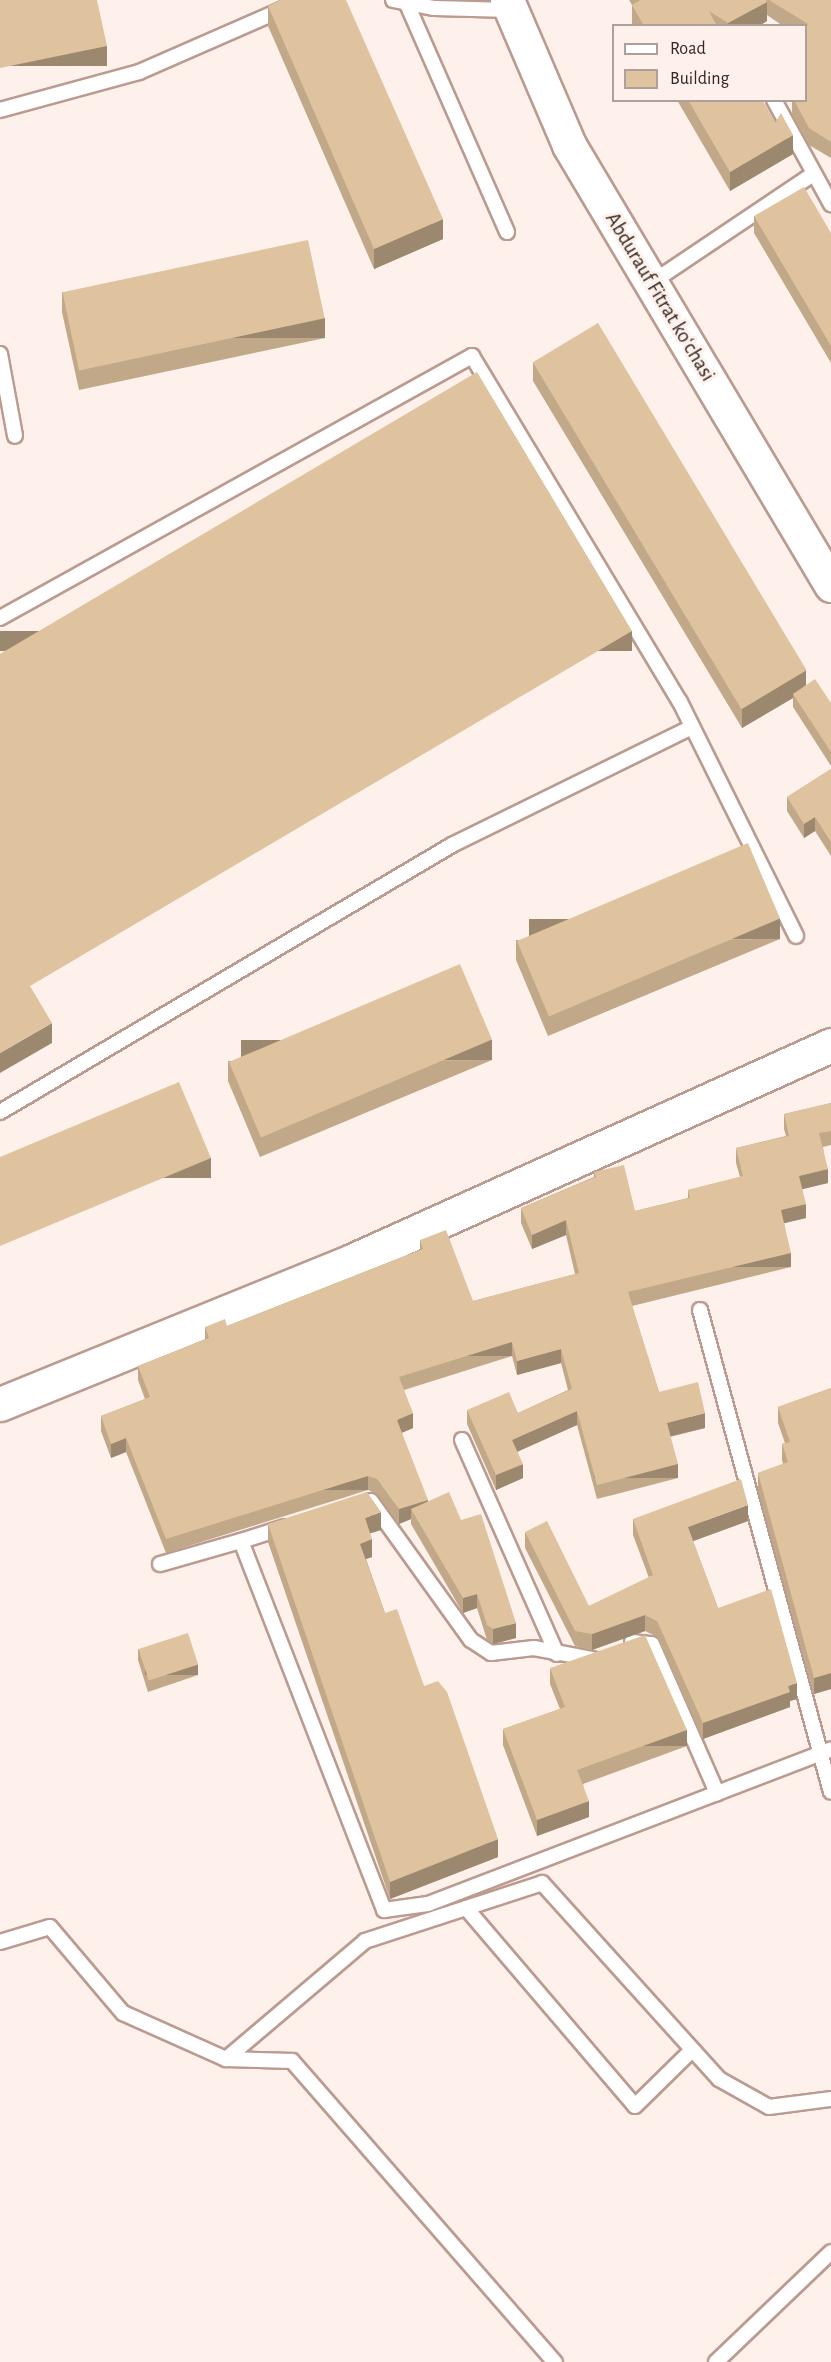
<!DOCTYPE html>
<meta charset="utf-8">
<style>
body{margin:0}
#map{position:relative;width:831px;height:2362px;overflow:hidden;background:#fef1ec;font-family:"Alegreya Sans",sans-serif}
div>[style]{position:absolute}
.roads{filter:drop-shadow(2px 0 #bb9b90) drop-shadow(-2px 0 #bb9b90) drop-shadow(0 2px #bb9b90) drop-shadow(0 -2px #bb9b90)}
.service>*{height:14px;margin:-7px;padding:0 7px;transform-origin:7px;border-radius:7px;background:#fff}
.tertiary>*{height:33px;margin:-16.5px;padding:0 16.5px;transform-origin:16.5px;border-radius:16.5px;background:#fff}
.secondary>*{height:33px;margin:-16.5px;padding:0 16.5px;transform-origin:16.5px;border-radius:16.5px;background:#fff}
.wall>*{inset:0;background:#c0a888}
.shaded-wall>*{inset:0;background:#9c886f;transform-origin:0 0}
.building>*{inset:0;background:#dfc39e;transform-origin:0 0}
span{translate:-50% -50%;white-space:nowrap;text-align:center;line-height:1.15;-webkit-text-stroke:6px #fef1ec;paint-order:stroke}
.street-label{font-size:21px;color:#332722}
.legend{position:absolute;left:612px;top:24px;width:195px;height:78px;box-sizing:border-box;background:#fef1ec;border:2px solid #ada09b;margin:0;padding:8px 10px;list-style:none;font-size:18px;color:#332722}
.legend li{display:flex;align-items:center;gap:12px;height:30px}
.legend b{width:30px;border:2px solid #ada09b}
</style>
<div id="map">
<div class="roads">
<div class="service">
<i style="left:393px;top:0;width:42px;rotate:11deg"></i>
<i style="left:434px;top:8px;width:77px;rotate:1.5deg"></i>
<i style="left:407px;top:4px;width:249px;rotate:66.3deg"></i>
<i style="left:774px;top:100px;width:119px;rotate:61.3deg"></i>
<i style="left:0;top:110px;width:144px;rotate:-15.3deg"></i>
<i style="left:139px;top:72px;width:180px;rotate:-23.6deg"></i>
<i style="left:651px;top:283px;width:195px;rotate:-33.9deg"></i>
<i style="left:0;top:354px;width:83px;rotate:79.6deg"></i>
<i style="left:0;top:618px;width:540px;rotate:-29.03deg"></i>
<i style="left:472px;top:356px;width:404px;rotate:59deg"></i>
<i style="left:680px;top:702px;width:261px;rotate:63.6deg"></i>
<i style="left:0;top:1112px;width:525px;rotate:-30.57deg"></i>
<i style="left:452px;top:845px;width:265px;rotate:-26.2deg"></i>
<i style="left:700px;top:1310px;width:499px;rotate:74.8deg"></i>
<i style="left:462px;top:1440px;width:234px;rotate:66.1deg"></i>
<i style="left:371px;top:1501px;width:171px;rotate:54.3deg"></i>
<i style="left:471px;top:1640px;width:24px;rotate:33deg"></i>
<i style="left:491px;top:1653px;width:43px;rotate:-6.6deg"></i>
<i style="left:534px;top:1648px;width:60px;rotate:10.6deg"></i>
<i style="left:285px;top:1527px;width:46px;rotate:162.3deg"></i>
<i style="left:241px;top:1541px;width:396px;rotate:68.8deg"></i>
<i style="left:384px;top:1910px;width:44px;rotate:-7.8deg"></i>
<i style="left:428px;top:1904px;width:432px;rotate:-21deg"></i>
<i style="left:160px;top:1564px;width:84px;rotate:-15.9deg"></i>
<i style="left:632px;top:1642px;width:20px;rotate:6deg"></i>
<i style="left:652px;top:1644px;width:163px;rotate:66.4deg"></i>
<i style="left:466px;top:1908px;width:260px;rotate:49.5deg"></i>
<i style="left:635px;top:2106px;width:80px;rotate:-44.5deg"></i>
<i style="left:0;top:1942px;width:52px;rotate:-16.7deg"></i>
<i style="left:50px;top:1927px;width:113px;rotate:49.7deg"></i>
<i style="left:123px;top:2013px;width:113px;rotate:24.1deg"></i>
<i style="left:226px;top:2059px;width:66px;rotate:1.7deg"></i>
<i style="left:292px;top:2061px;width:400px;rotate:48.9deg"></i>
<i style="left:226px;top:2059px;width:182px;rotate:-40.3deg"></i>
<i style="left:365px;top:1941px;width:186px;rotate:-18.1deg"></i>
<i style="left:542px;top:1883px;width:264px;rotate:47.9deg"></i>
<i style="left:719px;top:2079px;width:57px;rotate:29.2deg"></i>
<i style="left:769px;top:2107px;width:63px;rotate:-7.4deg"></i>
<i style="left:716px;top:2362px;width:159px;rotate:-43.7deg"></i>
</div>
<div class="tertiary">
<i style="left:0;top:1404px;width:382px;rotate:-22.1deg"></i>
<i style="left:354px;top:1260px;width:523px;rotate:-24.26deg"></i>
</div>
<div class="secondary">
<i style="left:507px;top:0;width:158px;rotate:66.8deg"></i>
<i style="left:569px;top:145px;width:512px;rotate:59.23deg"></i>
</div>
</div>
<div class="wall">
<i style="clip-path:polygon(629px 0,831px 0,831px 158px,809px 145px,792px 115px,792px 100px,806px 100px,806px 26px,783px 26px,767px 15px,767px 21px,759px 26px,632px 26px,632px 5px)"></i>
<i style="clip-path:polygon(268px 6px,443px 239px,374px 269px,268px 26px)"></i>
<i style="clip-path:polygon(677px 100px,762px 100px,793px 154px,730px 191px)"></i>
<i style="clip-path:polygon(754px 216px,831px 233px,831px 363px,754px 233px)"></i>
<i style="clip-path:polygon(62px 292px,325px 338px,79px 390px,62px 312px)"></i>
<i style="clip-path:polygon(533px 362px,806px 685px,831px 703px,831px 766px,793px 707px,793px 698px,742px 728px,533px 381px)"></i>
<i style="clip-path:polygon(831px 769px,831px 856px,815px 831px,804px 838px,787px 811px,787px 797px)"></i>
<i style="clip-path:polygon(780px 939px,548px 1036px,516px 960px,516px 940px)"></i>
<i style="clip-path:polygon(492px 1060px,260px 1157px,228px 1081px,228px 1061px)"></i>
<i style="clip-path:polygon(831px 1103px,831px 1145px,823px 1147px,828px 1183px,802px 1189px,806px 1218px,784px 1223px,791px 1267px,632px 1306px,659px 1392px,705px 1428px,670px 1437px,678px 1478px,597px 1499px,577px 1425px,517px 1452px,523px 1478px,496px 1490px,467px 1424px,467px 1410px,518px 1413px,568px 1390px,561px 1363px,517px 1375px,512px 1356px,404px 1390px,413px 1428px,401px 1433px,428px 1502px,516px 1638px,493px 1644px,487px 1640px,477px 1608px,463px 1613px,411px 1524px,411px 1519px,399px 1524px,377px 1494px,368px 1490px,166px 1553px,126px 1452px,111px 1458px,101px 1431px,101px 1416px,145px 1399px,138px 1380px,138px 1366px,205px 1340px,205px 1327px,227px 1326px,420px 1250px,420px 1240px,473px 1301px,575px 1274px,566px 1235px,532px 1249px,521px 1223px,521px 1208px,594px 1177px,594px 1172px,635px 1211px,688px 1198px,688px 1190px,740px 1177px,736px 1163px,736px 1148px,786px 1136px,784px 1129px,784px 1114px)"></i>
<i style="clip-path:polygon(831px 1388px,831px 1689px,814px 1694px,758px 1489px,758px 1473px,783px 1464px,782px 1460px,782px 1444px,785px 1443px,778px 1423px,778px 1407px)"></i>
<i style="clip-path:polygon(633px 1519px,748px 1521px,693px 1541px,718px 1608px,797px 1699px,790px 1701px,790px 1707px,703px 1739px,657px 1637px,645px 1631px,592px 1650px,575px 1646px,525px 1548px,525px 1532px,589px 1606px,649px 1578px,633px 1535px)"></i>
<i style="clip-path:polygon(268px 1524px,381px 1530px,370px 1533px,372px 1557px,366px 1559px,385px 1613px,424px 1686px,498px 1857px,390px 1899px,268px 1542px)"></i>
<i style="clip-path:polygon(138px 1649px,198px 1675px,148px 1692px,138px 1660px)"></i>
<i style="clip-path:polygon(550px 1668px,687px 1746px,583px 1784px,589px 1817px,537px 1836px,503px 1745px,503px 1729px,560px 1709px,550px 1684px)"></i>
</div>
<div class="shaded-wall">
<i style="clip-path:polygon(767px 2px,767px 21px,759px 26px,728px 26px,728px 23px)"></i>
<i style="left:107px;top:46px;width:20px;height:109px;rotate:90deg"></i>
<i style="clip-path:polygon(793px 135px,793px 154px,730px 191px,730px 172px)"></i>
<i style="clip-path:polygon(443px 219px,443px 239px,374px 269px,374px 249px)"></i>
<i style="left:325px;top:318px;width:20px;height:251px;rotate:90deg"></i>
<i style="left:632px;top:631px;width:20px;height:699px;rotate:90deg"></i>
<i style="clip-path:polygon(806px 670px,806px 690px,793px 694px,793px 698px,742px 728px,742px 708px)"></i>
<i style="clip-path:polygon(815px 817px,815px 831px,804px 838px,804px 824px)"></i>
<i style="left:780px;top:919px;width:20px;height:251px;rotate:90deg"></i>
<i style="clip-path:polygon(52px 1023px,52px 1043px,0 1073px,0 1053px)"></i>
<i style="left:492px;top:1040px;width:20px;height:251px;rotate:90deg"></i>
<i style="left:211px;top:1158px;width:20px;height:229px;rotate:90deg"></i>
<i style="clip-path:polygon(828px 1169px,828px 1183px,799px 1190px,799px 1176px)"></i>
<i style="clip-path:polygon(806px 1204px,806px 1218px,781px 1224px,781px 1210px)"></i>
<i style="clip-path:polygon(566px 1220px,566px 1235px,532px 1249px,532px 1235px)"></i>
<i style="left:791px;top:1253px;width:14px;height:168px;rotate:90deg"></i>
<i style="left:512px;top:1342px;width:14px;height:118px;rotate:90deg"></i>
<i style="clip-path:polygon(561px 1349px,561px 1363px,517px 1375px,517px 1361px)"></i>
<i style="clip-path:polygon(577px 1411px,577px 1425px,512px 1454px,512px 1440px)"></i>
<i style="clip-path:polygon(413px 1413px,413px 1428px,397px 1435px,397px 1420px)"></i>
<i style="clip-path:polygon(705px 1413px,705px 1428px,667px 1437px,667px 1423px)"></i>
<i style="clip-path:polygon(126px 1438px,126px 1452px,111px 1458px,111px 1444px)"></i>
<i style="clip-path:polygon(523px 1464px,523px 1478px,496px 1490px,496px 1475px)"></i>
<i style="left:678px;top:1464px;width:14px;height:84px;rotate:90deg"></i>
<i style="left:368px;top:1476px;width:14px;height:212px;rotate:90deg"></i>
<i style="clip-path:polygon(428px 1500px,428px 1514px,411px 1509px,411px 1519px,399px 1524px,399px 1509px)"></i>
<i style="clip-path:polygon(748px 1505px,748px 1521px,688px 1543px,688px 1527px)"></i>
<i style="clip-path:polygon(381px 1512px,381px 1530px,365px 1535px,365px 1518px)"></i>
<i style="clip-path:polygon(372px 1539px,372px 1557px,360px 1561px,360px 1544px)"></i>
<i style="clip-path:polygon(477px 1594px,477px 1608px,463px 1613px,463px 1598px)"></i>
<i style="clip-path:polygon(645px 1615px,645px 1631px,592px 1650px,592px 1634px)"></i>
<i style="clip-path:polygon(516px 1623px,516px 1638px,493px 1644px,493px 1629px)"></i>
<i style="left:198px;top:1664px;width:11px;height:53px;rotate:90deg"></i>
<i style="clip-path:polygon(831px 1673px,831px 1689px,814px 1694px,814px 1678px)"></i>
<i style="clip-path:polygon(797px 1683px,797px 1699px,790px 1701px,790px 1707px,703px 1739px,703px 1723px,788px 1686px)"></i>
<i style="left:687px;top:1730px;width:16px;height:117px;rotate:90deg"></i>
<i style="clip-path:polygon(589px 1801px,589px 1817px,537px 1836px,537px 1820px)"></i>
<i style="clip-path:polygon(498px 1839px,498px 1857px,390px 1899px,390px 1882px)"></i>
</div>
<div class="building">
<i style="clip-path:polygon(0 0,97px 0,107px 46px,0 68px)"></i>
<i style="clip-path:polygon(281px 0,346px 0,443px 219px,374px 249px,268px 6px)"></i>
<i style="clip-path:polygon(640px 0,766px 0,767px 2px,728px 23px,709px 11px,717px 26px,644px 26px,632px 5px)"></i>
<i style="clip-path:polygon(769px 0,831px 0,831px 142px,809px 128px,794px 100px,806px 100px,806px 77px,807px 75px,806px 74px,806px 28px,808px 24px)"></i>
<i style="clip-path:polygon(688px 100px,762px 100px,775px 123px,781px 113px,793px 135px,730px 172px)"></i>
<i style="clip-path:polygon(804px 187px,831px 233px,831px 346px,754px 216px)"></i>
<i style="left:308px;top:240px;width:80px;height:251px;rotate:78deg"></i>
<i style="left:598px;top:323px;width:405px;height:76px;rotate:59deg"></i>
<i style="clip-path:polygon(477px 372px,632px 631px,30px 986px,52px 1023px,0 1053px,0 654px)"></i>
<i style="clip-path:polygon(815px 679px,831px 703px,831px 752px,793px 694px)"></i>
<i style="clip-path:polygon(831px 769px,831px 842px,815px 817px,804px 824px,787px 797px)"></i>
<i style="left:748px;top:843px;width:82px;height:251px;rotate:67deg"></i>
<i style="left:460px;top:964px;width:82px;height:251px;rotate:67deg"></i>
<i style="clip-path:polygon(179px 1082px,211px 1158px,0 1246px,0 1157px)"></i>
<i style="clip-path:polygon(831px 1103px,831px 1131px,819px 1133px,828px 1169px,799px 1176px,806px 1204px,781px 1210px,791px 1253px,628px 1292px,659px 1392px,698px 1382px,705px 1413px,667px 1423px,678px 1464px,597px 1485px,577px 1411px,512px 1440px,523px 1464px,496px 1475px,467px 1410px,509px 1392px,518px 1413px,572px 1389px,561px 1349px,517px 1361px,512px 1342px,399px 1377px,413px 1413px,397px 1420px,428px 1500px,399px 1509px,377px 1479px,368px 1476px,166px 1539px,126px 1438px,111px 1444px,101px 1416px,150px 1397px,138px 1366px,209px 1338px,205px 1327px,225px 1319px,227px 1326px,423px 1249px,420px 1240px,446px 1230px,473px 1301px,579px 1273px,566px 1220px,532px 1235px,521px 1208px,596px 1177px,594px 1172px,624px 1165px,635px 1211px,690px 1198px,688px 1190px,743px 1176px,736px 1148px,789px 1136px,784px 1114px)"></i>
<i style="clip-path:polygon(831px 1388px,831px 1673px,814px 1678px,758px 1473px,788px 1462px,782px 1444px,790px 1442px,778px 1407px)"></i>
<i style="clip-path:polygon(741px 1479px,748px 1505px,688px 1527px,718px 1608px,771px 1589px,797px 1683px,788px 1686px,790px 1692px,703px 1723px,657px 1621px,645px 1615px,592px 1634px,575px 1631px,525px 1532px,547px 1521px,589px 1606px,653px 1575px,633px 1519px)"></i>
<i style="clip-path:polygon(367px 1492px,381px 1512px,365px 1518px,372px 1539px,360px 1544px,385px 1613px,397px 1609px,424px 1686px,438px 1681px,447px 1692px,498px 1839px,390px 1882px,268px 1524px)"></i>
<i style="clip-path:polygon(449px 1492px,461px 1520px,481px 1514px,516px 1623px,493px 1629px,487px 1625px,477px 1594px,463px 1598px,411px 1509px)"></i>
<i style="left:188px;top:1633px;width:33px;height:52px;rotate:72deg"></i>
<i style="clip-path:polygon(645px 1635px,687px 1730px,577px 1770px,589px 1801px,537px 1820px,503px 1729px,565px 1707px,550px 1668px)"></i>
</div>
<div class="street-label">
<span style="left:660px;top:297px;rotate:59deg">Abdurauf Fitrat koʻchasi</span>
</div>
<ul class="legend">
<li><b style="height:8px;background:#fff"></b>Road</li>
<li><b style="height:16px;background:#dfc39e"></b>Building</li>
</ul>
</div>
